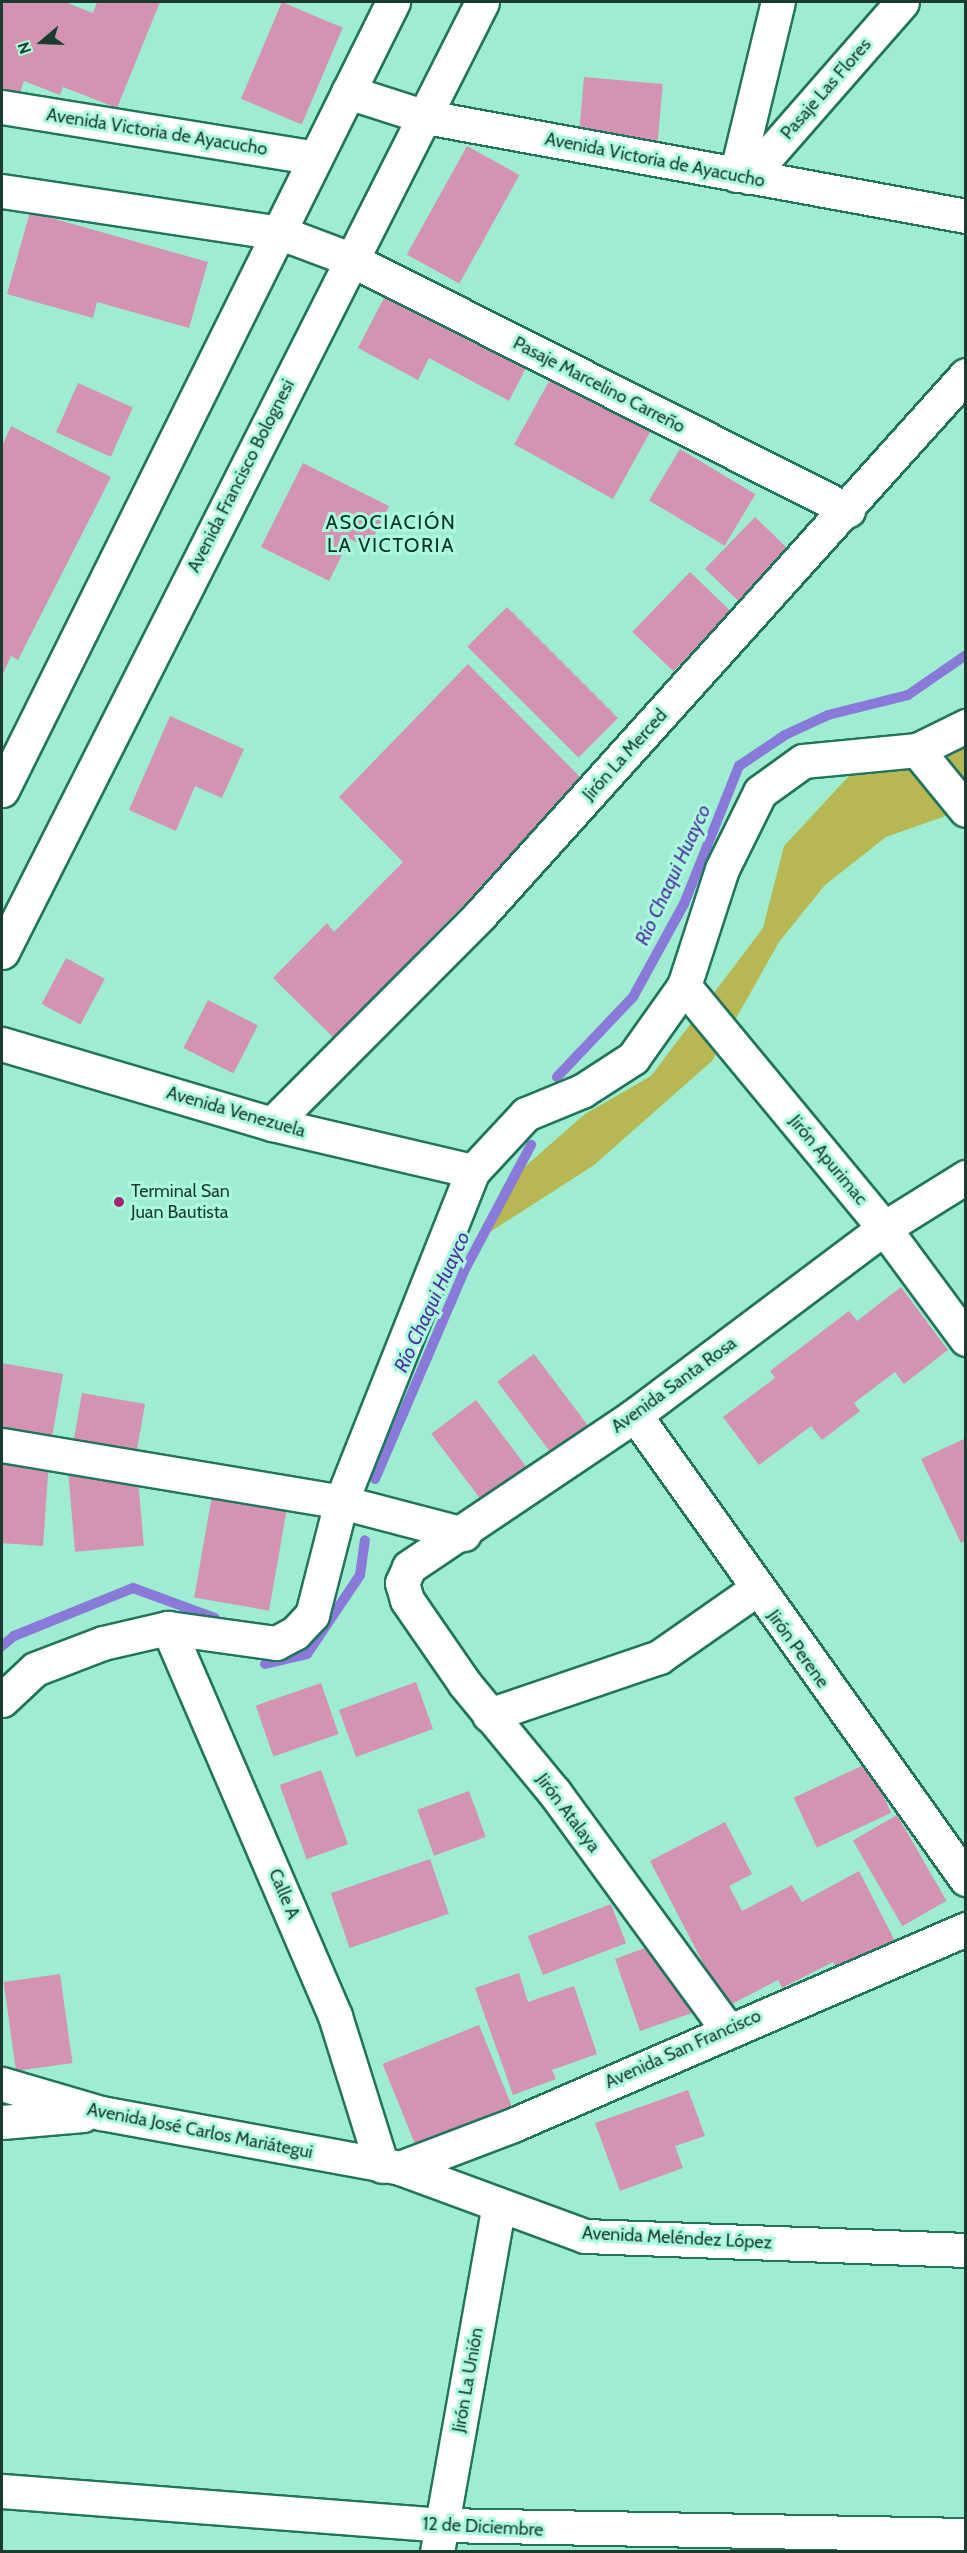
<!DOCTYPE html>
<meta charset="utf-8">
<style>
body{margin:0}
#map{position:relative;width:967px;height:2553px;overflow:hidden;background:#9eedd0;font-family:Cabin,sans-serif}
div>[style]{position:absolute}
.green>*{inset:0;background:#b7b753}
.stream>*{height:10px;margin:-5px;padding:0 5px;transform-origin:5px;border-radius:5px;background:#897ada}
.building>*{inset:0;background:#d493b2;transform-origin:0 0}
.roads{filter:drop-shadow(2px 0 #22745c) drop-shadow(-2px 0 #22745c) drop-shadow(0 2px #22745c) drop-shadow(0 -2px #22745c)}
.minor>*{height:33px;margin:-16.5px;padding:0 16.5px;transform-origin:16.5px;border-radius:16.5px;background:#fff}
.dots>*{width:16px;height:16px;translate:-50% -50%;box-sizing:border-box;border:3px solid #abfadd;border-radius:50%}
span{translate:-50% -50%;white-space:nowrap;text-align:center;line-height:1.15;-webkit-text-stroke:6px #abfadd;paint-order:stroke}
.street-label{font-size:18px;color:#1b3b30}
.poi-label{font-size:18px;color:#1b3b30}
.left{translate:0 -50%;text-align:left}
.neighbourhood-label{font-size:20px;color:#063326;letter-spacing:1.5px}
.water-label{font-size:20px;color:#4f30a2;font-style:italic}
.frame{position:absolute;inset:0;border:3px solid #1b3b30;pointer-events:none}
.north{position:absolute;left:12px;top:12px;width:60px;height:60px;-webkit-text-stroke:4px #abfadd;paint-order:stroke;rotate:251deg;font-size:16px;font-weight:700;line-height:24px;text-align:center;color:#1b3b30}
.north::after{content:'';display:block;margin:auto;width:21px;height:27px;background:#1b3b30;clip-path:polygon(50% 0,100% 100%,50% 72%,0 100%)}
</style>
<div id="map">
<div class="green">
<i style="clip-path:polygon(965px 710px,965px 809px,886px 837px,825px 885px,779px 942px,712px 1061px,594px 1165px,490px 1232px,503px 1186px,585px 1114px,651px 1076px,763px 928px,784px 846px,849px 776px)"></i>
</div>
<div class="stream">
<i style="left:557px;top:1077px;width:110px;rotate:-46.5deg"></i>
<i style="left:633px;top:997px;width:106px;rotate:-61.3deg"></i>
<i style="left:684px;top:904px;width:149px;rotate:-68.3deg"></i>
<i style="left:739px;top:766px;width:55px;rotate:-34deg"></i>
<i style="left:785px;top:735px;width:47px;rotate:-24.9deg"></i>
<i style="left:828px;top:715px;width:82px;rotate:-14deg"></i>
<i style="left:908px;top:695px;width:70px;rotate:-34.6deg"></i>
<i style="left:375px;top:1479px;width:226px;rotate:-66.8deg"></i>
<i style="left:464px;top:1271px;width:143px;rotate:-62deg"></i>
<i style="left:2px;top:1646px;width:16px;rotate:-40deg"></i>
<i style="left:14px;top:1636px;width:128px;rotate:-22deg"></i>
<i style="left:133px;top:1588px;width:87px;rotate:20.1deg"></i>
<i style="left:265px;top:1664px;width:43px;rotate:-13.4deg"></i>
<i style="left:307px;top:1654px;width:95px;rotate:-56.1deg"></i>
<i style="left:360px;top:1575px;width:35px;rotate:-82deg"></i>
</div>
<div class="building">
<i style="clip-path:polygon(2px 2px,65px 2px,93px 13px,97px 2px,160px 2px,117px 108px,63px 87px,60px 95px,24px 81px,16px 103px,2px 97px)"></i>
<i style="left:282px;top:2px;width:66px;height:105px;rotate:23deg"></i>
<i style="left:584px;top:77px;width:79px;height:60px;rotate:5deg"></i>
<i style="left:467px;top:146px;width:60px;height:124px;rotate:29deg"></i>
<i style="clip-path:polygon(30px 212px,208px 262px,189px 328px,97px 302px,93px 318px,7px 294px)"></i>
<i style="clip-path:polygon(387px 292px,527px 366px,509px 401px,429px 358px,418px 380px,358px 348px)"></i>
<i style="left:552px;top:376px;width:113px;height:78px;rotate:29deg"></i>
<i style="left:78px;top:383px;width:60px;height:54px;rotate:24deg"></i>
<i style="clip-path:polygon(11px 426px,111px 477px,18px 660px,11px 656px,2px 676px,2px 446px)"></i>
<i style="left:680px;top:449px;width:88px;height:60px;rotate:31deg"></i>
<i style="clip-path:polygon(303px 463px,389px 506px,368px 549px,350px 539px,329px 581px,261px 547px)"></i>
<i style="left:755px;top:517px;width:58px;height:72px;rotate:44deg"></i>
<i style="left:690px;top:572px;width:57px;height:83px;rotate:44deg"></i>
<i style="left:507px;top:607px;width:157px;height:56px;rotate:45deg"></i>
<i style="clip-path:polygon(468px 664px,585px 782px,423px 946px,433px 956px,343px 1047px,273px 978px,327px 923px,334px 932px,403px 862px,339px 797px)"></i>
<i style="clip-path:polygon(170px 716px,244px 749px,222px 798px,195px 786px,176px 831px,129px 810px)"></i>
<i style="left:66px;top:958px;width:44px;height:52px;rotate:28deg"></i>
<i style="left:208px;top:1000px;width:56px;height:54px;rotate:27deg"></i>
<i style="clip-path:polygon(901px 1287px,948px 1350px,904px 1384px,895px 1372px,854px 1403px,860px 1411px,822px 1440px,811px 1426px,759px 1465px,723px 1417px,775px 1378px,770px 1371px,849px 1311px,857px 1321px)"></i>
<i style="left:534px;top:1354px;width:93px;height:46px;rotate:53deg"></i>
<i style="clip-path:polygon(2px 1363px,63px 1374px,51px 1443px,2px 1434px)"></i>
<i style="left:82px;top:1393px;width:64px;height:48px;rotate:10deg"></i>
<i style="left:476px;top:1400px;width:91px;height:56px;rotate:53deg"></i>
<i style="clip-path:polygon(966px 1438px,966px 1541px,961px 1543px,921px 1459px)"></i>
<i style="left:2px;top:1459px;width:47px;height:84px;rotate:4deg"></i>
<i style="left:137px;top:1468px;width:78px;height:69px;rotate:85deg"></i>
<i style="left:212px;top:1496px;width:76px;height:103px;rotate:10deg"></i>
<i style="left:416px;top:1682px;width:50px;height:82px;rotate:70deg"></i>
<i style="left:321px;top:1683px;width:54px;height:69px;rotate:71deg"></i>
<i style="left:868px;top:1763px;width:55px;height:82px;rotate:65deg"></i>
<i style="left:321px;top:1770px;width:79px;height:44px;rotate:70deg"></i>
<i style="left:469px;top:1791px;width:49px;height:55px;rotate:70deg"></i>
<i style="left:897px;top:1815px;width:99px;height:51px;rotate:60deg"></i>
<i style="clip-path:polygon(725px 1822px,752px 1874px,729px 1886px,742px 1911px,792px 1885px,802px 1902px,859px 1871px,896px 1943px,838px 1972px,833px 1962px,782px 1988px,778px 1980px,726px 2007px,650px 1861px)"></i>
<i style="left:430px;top:1859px;width:58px;height:105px;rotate:71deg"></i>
<i style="left:611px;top:1904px;width:42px;height:89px;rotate:69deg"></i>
<i style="clip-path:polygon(650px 1946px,678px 1973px,692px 2013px,640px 2031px,615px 1959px)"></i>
<i style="clip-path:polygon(519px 1973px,528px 2002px,574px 1986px,597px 2054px,552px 2070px,556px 2079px,513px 2095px,475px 1988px)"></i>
<i style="left:60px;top:1974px;width:90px;height:57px;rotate:82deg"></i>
<i style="left:479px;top:2025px;width:87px;height:104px;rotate:68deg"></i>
<i style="clip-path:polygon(688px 2090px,705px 2136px,675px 2146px,683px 2168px,620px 2191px,595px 2123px)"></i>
</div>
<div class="roads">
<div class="minor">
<i style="left:348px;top:92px;width:82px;rotate:17.8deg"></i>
<i style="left:426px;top:117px;width:549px;rotate:10.39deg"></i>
<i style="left:2px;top:107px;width:314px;rotate:9.2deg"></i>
<i style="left:736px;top:175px;width:178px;rotate:-76.4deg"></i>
<i style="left:749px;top:177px;width:232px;rotate:-48.8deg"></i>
<i style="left:2px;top:191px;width:282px;rotate:8.6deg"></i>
<i style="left:281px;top:233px;width:74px;rotate:20.6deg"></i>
<i style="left:350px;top:259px;width:558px;rotate:26.75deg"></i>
<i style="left:917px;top:750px;width:77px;rotate:50.8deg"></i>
<i style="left:2px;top:790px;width:880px;rotate:-63.61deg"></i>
<i style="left:2px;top:952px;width:1064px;rotate:-63.19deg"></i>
<i style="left:684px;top:986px;width:314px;rotate:50.4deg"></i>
<i style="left:884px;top:1228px;width:138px;rotate:53.5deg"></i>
<i style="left:2px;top:1044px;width:282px;rotate:16.5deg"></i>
<i style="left:272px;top:1124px;width:206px;rotate:13.2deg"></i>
<i style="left:272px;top:1124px;width:296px;rotate:-45.1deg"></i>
<i style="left:481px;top:914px;width:725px;rotate:-48.02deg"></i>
<i style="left:635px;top:1415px;width:570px;rotate:54.5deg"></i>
<i style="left:2px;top:1445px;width:344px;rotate:9.5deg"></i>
<i style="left:341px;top:1502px;width:127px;rotate:14.6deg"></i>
<i style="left:168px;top:1628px;width:422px;rotate:66.7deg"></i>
<i style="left:335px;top:2016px;width:157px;rotate:72.6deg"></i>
<i style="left:2px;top:1700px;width:45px;rotate:-43.2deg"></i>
<i style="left:35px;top:1669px;width:73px;rotate:-20.9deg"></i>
<i style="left:103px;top:1643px;width:67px;rotate:-13deg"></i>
<i style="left:168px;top:1628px;width:109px;rotate:7.9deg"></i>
<i style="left:276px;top:1643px;width:21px;rotate:-28deg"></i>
<i style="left:295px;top:1633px;width:25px;rotate:-47deg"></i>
<i style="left:312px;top:1615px;width:117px;rotate:-75.6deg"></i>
<i style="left:341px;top:1502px;width:356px;rotate:-68.3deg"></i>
<i style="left:473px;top:1171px;width:78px;rotate:-47.1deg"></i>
<i style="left:526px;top:1114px;width:61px;rotate:-22.3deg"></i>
<i style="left:582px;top:1091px;width:61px;rotate:-32.9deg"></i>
<i style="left:633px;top:1058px;width:88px;rotate:-54.7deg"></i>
<i style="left:684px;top:986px;width:123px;rotate:-72deg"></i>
<i style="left:722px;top:869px;width:86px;rotate:-63.7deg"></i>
<i style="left:760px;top:792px;width:53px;rotate:-35.8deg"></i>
<i style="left:803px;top:761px;width:115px;rotate:-5.5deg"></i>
<i style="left:917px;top:750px;width:55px;rotate:-26.1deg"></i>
<i style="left:489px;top:1715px;width:180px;rotate:-18.8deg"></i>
<i style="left:659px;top:1657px;width:117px;rotate:-34.9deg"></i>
<i style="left:727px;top:2029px;width:293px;rotate:-126.1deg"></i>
<i style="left:554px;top:1792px;width:140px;rotate:-129.5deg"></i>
<i style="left:465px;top:1684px;width:102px;rotate:-124.6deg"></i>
<i style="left:407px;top:1600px;width:18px;rotate:-106deg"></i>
<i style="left:402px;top:1583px;width:17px;rotate:-66deg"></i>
<i style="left:409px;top:1567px;width:272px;rotate:-33.9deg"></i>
<i style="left:635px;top:1415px;width:311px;rotate:-36.9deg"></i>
<i style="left:884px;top:1228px;width:97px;rotate:-31.9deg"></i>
<i style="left:2px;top:2084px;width:103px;rotate:16.3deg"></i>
<i style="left:101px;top:2113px;width:304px;rotate:10.4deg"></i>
<i style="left:400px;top:2168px;width:197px;rotate:20.2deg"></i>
<i style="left:585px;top:2236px;width:381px;rotate:2.1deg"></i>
<i style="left:2px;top:2122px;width:81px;rotate:-4.9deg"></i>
<i style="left:400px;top:2168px;width:121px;rotate:-20.8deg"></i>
<i style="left:513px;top:2125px;width:494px;rotate:-23.4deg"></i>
<i style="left:2px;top:2491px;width:441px;rotate:4.4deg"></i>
<i style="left:442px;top:2525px;width:524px;rotate:1.09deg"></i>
<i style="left:437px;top:2552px;width:349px;rotate:-79.9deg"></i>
</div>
</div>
<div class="dots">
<i style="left:119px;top:1202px;background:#a72573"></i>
</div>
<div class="street-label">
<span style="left:826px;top:89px;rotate:-49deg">Pasaje Las Flores</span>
<span style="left:157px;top:132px;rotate:9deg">Avenida Victoria de Ayacucho</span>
<span style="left:655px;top:160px;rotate:11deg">Avenida Victoria de Ayacucho</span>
<span style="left:599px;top:385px;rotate:27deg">Pasaje Marcelino Carreño</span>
<span style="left:241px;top:476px;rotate:-63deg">Avenida Francisco Bolognesi</span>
<span style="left:625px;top:755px;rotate:-48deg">Jirón La Merced</span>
<span style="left:236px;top:1112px;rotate:16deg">Avenida Venezuela</span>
<span style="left:828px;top:1160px;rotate:50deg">Jirón Apurimac</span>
<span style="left:674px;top:1385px;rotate:-36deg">Avenida Santa Rosa</span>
<span style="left:798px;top:1649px;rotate:54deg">Jirón Perene</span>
<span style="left:568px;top:1813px;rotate:53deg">Jirón Atalaya</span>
<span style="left:284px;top:1894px;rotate:67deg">Calle A</span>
<span style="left:683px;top:2049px;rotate:-24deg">Avenida San Francisco</span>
<span style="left:200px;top:2131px;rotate:11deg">Avenida José Carlos Mariátegui</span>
<span style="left:677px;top:2238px;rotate:3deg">Avenida Meléndez López</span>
<span style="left:468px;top:2380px;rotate:-80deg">Jirón La Unión</span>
<span style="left:483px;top:2527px;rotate:3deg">12 de Diciembre</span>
</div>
<div class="poi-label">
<span class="left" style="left:131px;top:1202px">Terminal San<br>Juan Bautista</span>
</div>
<div class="neighbourhood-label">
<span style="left:391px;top:534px">ASOCIACIÓN<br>LA VICTORIA</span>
</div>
<div class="water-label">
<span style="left:673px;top:875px;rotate:-65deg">Río Chaqui Huayco</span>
<span style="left:432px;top:1302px;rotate:-65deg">Río Chaqui Huayco</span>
</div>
<div class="frame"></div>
<div class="north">N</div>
</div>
